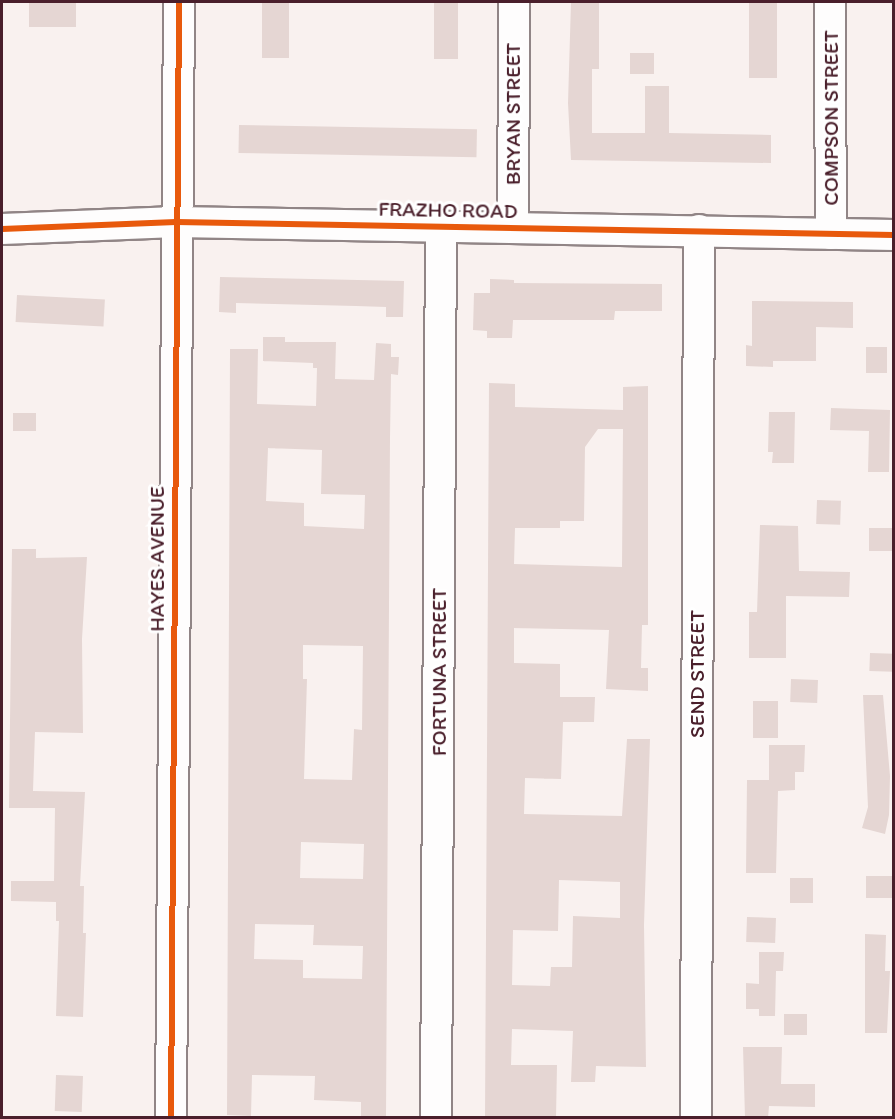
<!DOCTYPE html>
<style>
body{margin:0}
#map{position:relative;width:895px;height:1119px;overflow:hidden;background:#f9f1ef;font-family:Itim,sans-serif}
div>[style]{position:absolute}
.building>*{inset:0;background:#e5d6d3;transform-origin:0 0}
.roads{filter:drop-shadow(2px 0 #918586) drop-shadow(-2px 0 #918586) drop-shadow(0 2px #918586) drop-shadow(0 -2px #918586)}
.minor>*{height:30px;margin:-15px;padding:0 15px;transform-origin:15px;border-radius:15px;background:#fefdfd}
.cycleway>*{height:6px;margin:-3px;padding:0 3px;transform-origin:3px;border-radius:3px;background:#e8590c}
span{translate:-50% -50%;white-space:nowrap;text-align:center;line-height:1.15;-webkit-text-stroke:6px #fff;paint-order:stroke}
.street-label{font-size:21px;color:#4a1f2b}
.frame{position:absolute;inset:0;border:3px solid #4a1f2b;pointer-events:none}
</style>
<div id="map">
<div class="building">
<i style="left:29px;top:2px;width:47px;height:25px"></i>
<i style="left:262px;top:2px;width:27px;height:56px"></i>
<i style="left:434px;top:2px;width:24px;height:57px"></i>
<i style="clip-path:polygon(571px 2px,599px 2px,599px 69px,592px 69px,592px 133px,645px 133px,645px 86px,669px 86px,669px 133px,771px 135px,771px 163px,571px 160px,568px 103px)"></i>
<i style="left:749px;top:2px;width:28px;height:76px"></i>
<i style="left:630px;top:53px;width:24px;height:21px"></i>
<i style="left:239px;top:125px;width:238px;height:28px;rotate:1deg"></i>
<i style="clip-path:polygon(220px 277px,404px 281px,403px 317px,386px 317px,386px 307px,356px 306px,236px 303px,236px 313px,219px 312px)"></i>
<i style="clip-path:polygon(490px 279px,514px 280px,514px 283px,662px 284px,662px 311px,615px 311px,614px 320px,513px 320px,512px 338px,487px 338px,487px 331px,473px 330px,474px 293px,490px 293px)"></i>
<i style="left:17px;top:295px;width:88px;height:27px;rotate:3deg"></i>
<i style="clip-path:polygon(752px 301px,853px 302px,853px 328px,816px 327px,816px 361px,773px 361px,773px 367px,746px 366px,746px 345px,752px 346px)"></i>
<i style="clip-path:polygon(evenodd,263px 337px,285px 337px,285px 342px,336px 342px,335px 379px,374px 380px,376px 343px,391px 344px,391px 357px,399px 357px,398px 375px,391px 374px,390px 438px,386px 1118px,361px 1118px,361px 1102px,314px 1100px,315px 1076px,252px 1075px,251px 1116px,227px 1115px,230px 349px,258px 349px,257px 404px,316px 406px,317px 368px,313px 368px,313px 363px,263px 361px,263px 337px,268px 448px,322px 450px,321px 494px,365px 495px,364px 529px,304px 526px,304px 503px,266px 501px,268px 448px,263px 337px,303px 645px,363px 646px,362px 730px,354px 729px,352px 780px,304px 779px,307px 679px,303px 679px,303px 645px,263px 337px,301px 842px,364px 844px,363px 879px,300px 878px,301px 842px,263px 337px,255px 924px,314px 925px,313px 945px,363px 946px,362px 979px,303px 978px,303px 960px,254px 959px,255px 924px)"></i>
<i style="left:866px;top:347px;width:21px;height:26px"></i>
<i style="clip-path:polygon(evenodd,489px 383px,515px 384px,515px 407px,623px 410px,623px 387px,648px 386px,648px 625px,642px 625px,641px 668px,648px 668px,648px 691px,606px 689px,609px 630px,514px 628px,514px 663px,560px 664px,560px 697px,595px 697px,594px 722px,563px 722px,561px 779px,525px 778px,524px 814px,622px 816px,627px 739px,650px 739px,644px 925px,646px 1067px,596px 1066px,595px 1082px,571px 1082px,573px 1031px,512px 1029px,511px 1065px,557px 1065px,556px 1118px,485px 1118px,489px 383px,598px 429px,623px 429px,622px 567px,514px 564px,515px 528px,560px 528px,560px 521px,584px 521px,585px 447px,598px 429px,489px 383px,559px 880px,620px 882px,620px 918px,573px 916px,572px 967px,551px 967px,550px 986px,512px 985px,513px 930px,558px 931px,559px 880px)"></i>
<i style="clip-path:polygon(831px 408px,890px 410px,889px 472px,868px 472px,869px 431px,830px 430px)"></i>
<i style="clip-path:polygon(769px 412px,795px 412px,794px 463px,772px 463px,773px 452px,768px 452px)"></i>
<i style="left:13px;top:413px;width:23px;height:18px"></i>
<i style="left:817px;top:500px;width:24px;height:24px;rotate:2deg"></i>
<i style="clip-path:polygon(760px 525px,798px 526px,799px 571px,850px 572px,849px 597px,786px 596px,786px 658px,749px 658px,749px 612px,757px 612px)"></i>
<i style="left:869px;top:528px;width:25px;height:23px"></i>
<i style="clip-path:polygon(12px 549px,36px 549px,36px 558px,87px 557px,82px 639px,83px 733px,35px 732px,33px 791px,85px 792px,80px 886px,84px 886px,83px 933px,86px 933px,83px 1017px,56px 1016px,59px 921px,56px 921px,56px 902px,11px 901px,11px 881px,54px 881px,55px 808px,9px 808px)"></i>
<i style="left:870px;top:653px;width:24px;height:18px;rotate:2deg"></i>
<i style="left:791px;top:679px;width:27px;height:23px;rotate:2deg"></i>
<i style="clip-path:polygon(863px 695px,883px 695px,890px 776px,889px 815px,885px 834px,862px 828px,868px 807px)"></i>
<i style="left:753px;top:701px;width:25px;height:37px"></i>
<i style="clip-path:polygon(769px 745px,805px 745px,804px 772px,795px 772px,795px 790px,778px 791px,776px 873px,746px 873px,747px 780px,769px 780px)"></i>
<i style="left:866px;top:876px;width:28px;height:22px"></i>
<i style="left:790px;top:878px;width:23px;height:25px"></i>
<i style="left:747px;top:917px;width:29px;height:25px;rotate:2deg"></i>
<i style="clip-path:polygon(865px 934px,886px 935px,885px 971px,890px 971px,887px 1033px,865px 1033px)"></i>
<i style="clip-path:polygon(759px 952px,784px 952px,783px 971px,776px 971px,775px 1016px,759px 1016px,759px 1009px,746px 1009px,746px 983px,759px 984px)"></i>
<i style="left:784px;top:1014px;width:23px;height:21px"></i>
<i style="clip-path:polygon(743px 1047px,782px 1047px,781px 1084px,815px 1084px,815px 1107px,769px 1106px,768px 1118px,745px 1118px)"></i>
<i style="left:56px;top:1075px;width:27px;height:36px;rotate:2deg"></i>
</div>
<div class="roads">
<div class="minor">
<i style="left:830px;top:2px;width:232px;rotate:89.8deg"></i>
<i style="left:513px;top:227px;width:225px;rotate:-89.7deg"></i>
<i style="left:2px;top:229px;width:174px;rotate:-2.3deg"></i>
<i style="left:176px;top:222px;width:718px;rotate:1.04deg"></i>
<i style="left:171px;top:1118px;width:1116px;rotate:-89.59deg"></i>
<i style="left:436px;top:1118px;width:891px;rotate:-89.68deg"></i>
<i style="left:696px;top:1118px;width:888px;rotate:-89.81deg"></i>
</div>
</div>
<div class="cycleway">
<i style="left:2px;top:229px;width:174px;rotate:-2.3deg"></i>
<i style="left:176px;top:222px;width:718px;rotate:1.04deg"></i>
<i style="left:171px;top:1118px;width:1116px;rotate:-89.59deg"></i>
</div>
<div class="street-label">
<span style="left:513px;top:114px;rotate:-90deg">BRYAN STREET</span>
<span style="left:831px;top:118px;rotate:-90deg">COMPSON STREET</span>
<span style="left:448px;top:210px;rotate:1deg">FRAZHO ROAD</span>
<span style="left:157px;top:559px;rotate:-90deg">HAYES AVENUE</span>
<span style="left:439px;top:672px;rotate:-90deg">FORTUNA STREET</span>
<span style="left:697px;top:674px;rotate:-90deg">SEND STREET</span>
</div>
<div class="frame"></div>
</div>
